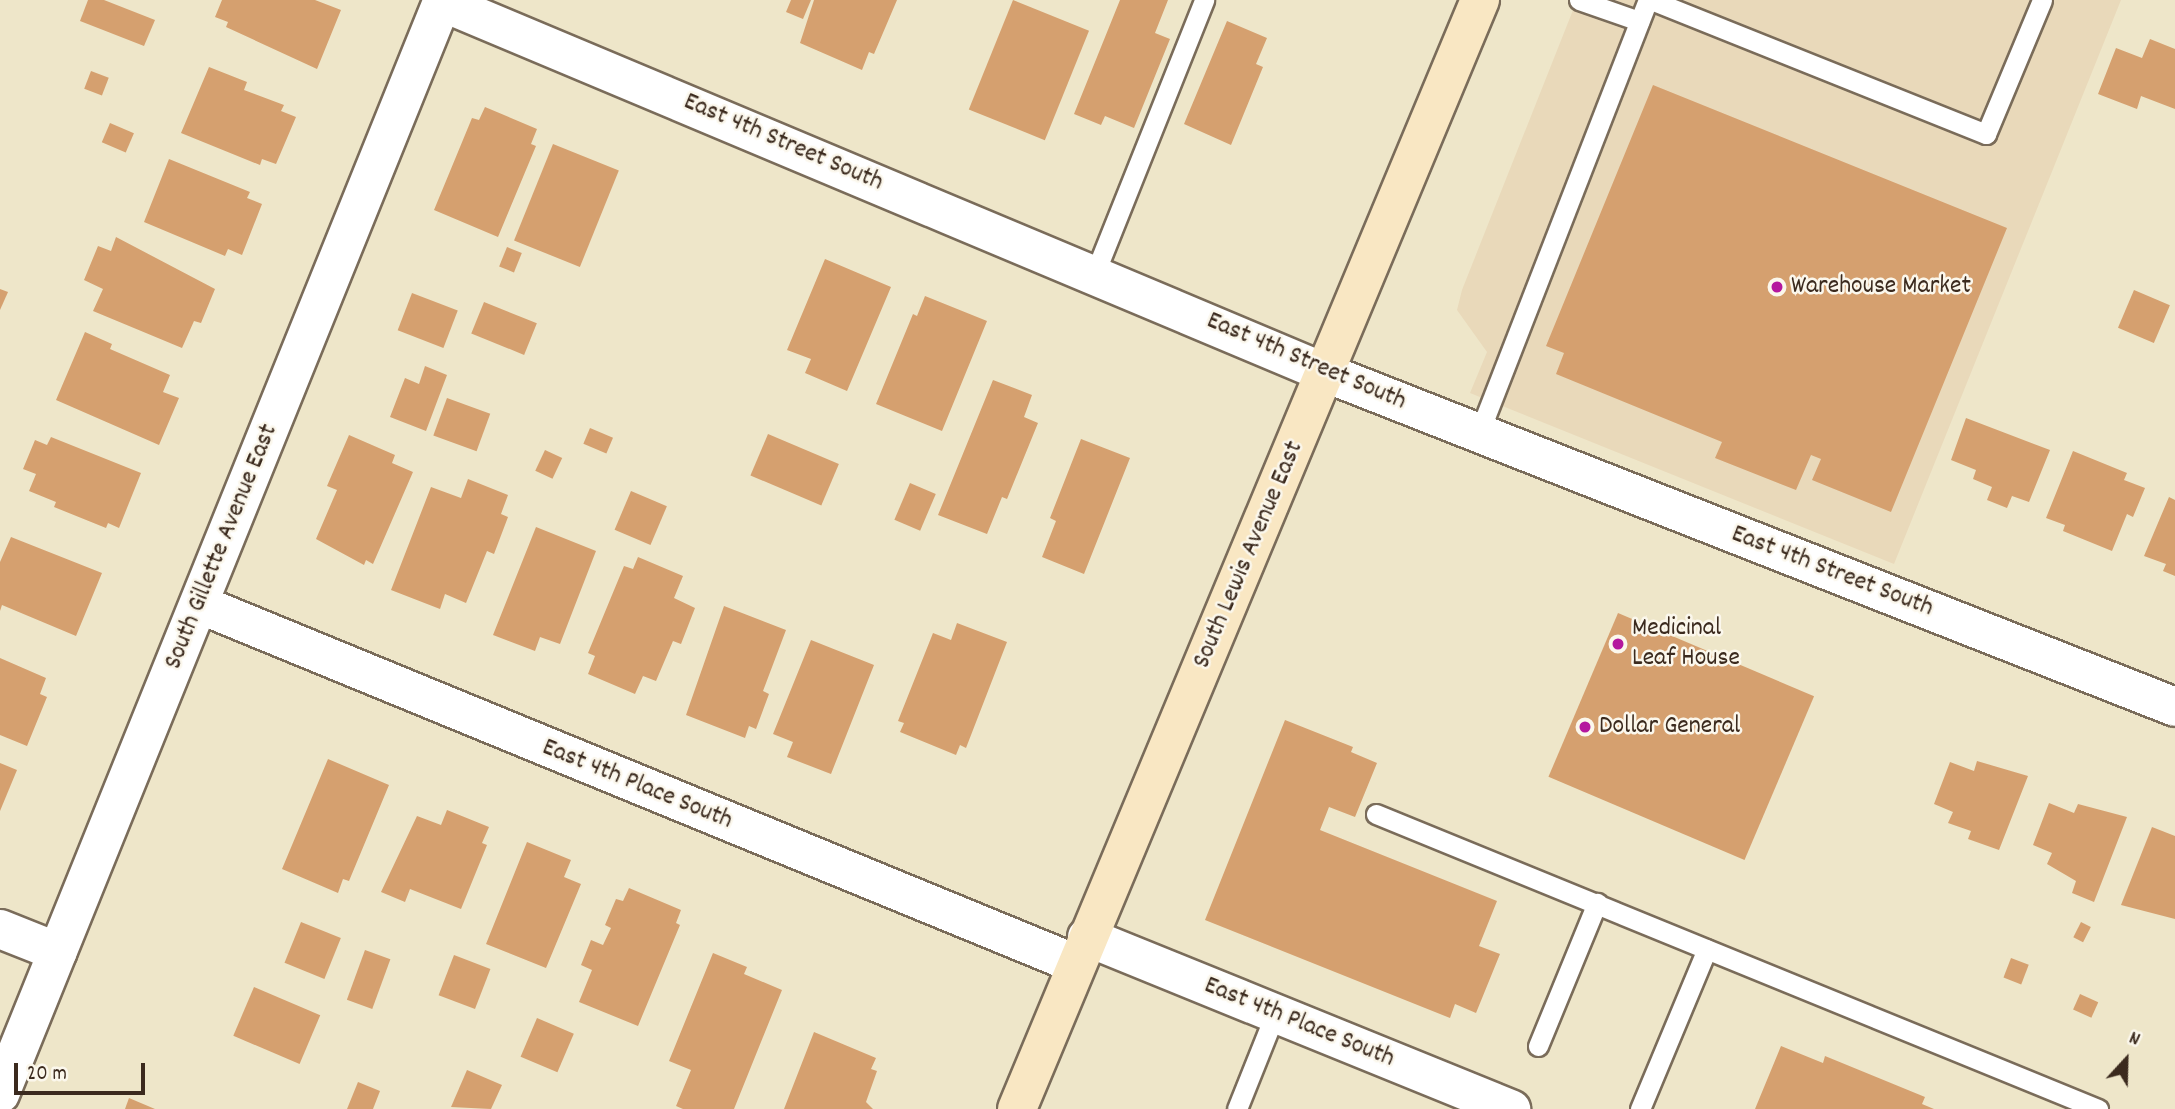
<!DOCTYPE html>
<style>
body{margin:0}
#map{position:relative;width:2175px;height:1109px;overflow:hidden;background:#eee6c9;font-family:Dekko,sans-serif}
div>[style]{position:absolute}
.built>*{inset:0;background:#e9d9ba}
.building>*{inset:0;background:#d5a06f;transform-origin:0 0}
.roads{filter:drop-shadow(2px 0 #7a6c5a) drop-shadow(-2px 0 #7a6c5a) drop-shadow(0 2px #7a6c5a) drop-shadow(0 -2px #7a6c5a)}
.lane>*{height:19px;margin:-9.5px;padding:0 9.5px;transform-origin:9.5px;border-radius:9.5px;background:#fff}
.street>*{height:38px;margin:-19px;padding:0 19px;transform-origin:19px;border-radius:19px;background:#fff}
.secondary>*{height:38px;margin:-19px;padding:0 19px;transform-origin:19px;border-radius:19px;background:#f9e7c3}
.dots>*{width:19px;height:19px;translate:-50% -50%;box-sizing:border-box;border:4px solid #fbf7ec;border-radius:50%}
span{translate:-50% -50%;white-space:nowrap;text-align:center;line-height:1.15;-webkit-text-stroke:5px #fbf7ec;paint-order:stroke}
.street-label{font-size:26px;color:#3b2a1e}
.poi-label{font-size:26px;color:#3b2a1e}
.left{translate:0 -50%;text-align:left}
.north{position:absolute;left:2091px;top:1025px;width:70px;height:70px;-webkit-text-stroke:5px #fbf7ec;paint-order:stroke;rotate:22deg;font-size:19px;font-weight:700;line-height:28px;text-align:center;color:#3b2a1e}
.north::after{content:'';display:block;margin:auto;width:24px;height:32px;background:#3b2a1e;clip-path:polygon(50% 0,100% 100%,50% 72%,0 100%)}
.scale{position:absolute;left:14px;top:1063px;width:131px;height:32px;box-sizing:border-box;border:4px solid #3b2a1e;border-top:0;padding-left:9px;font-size:21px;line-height:24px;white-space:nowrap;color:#3b2a1e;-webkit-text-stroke:5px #fbf7ec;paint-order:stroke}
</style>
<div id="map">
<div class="built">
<i style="clip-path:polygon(1577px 0,2121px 0,1894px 564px,1470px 393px,1487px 352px,1457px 310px,1462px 290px)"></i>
</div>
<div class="building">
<i style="clip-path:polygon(88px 0,104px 0,155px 20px,144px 46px,80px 21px)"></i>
<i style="clip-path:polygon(222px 0,315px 0,341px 10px,317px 69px,226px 27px,228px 22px,215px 17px)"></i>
<i style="clip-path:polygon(791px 0,811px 0,803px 19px,786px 12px)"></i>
<i style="clip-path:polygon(814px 0,897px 0,874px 54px,869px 52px,862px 70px,800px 43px)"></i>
<i style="left:1013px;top:0;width:82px;height:118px;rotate:22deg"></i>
<i style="clip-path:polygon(1120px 0,1168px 0,1155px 33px,1170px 39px,1134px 128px,1105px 116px,1101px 125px,1074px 114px)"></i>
<i style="clip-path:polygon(1227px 21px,1267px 38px,1256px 64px,1263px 67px,1231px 145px,1184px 124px)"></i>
<i style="clip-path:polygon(2150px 39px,2175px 49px,2175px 109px,2141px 96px,2137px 109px,2098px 94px,2116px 48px,2142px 58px)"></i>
<i style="clip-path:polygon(209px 67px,247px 82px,244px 90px,284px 105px,281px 111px,296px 117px,276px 164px,262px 159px,260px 165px,181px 133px)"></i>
<i style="left:91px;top:71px;width:19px;height:19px;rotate:21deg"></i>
<i style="clip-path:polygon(1653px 85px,2007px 228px,1891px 512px,1812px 480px,1821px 459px,1811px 455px,1796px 490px,1715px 458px,1722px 442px,1556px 374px,1564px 353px,1546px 346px)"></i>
<i style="clip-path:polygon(485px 107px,537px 129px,531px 144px,536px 146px,498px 237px,434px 210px,472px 118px,479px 120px)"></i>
<i style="left:110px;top:123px;width:26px;height:21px;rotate:23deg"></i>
<i style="left:553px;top:144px;width:71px;height:104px;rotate:22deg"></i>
<i style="clip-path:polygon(169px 159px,250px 192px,247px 198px,262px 204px,242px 255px,228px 249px,225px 256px,144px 222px)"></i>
<i style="clip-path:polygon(116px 237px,215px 289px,201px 323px,194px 321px,182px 348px,93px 311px,103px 289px,84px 280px,98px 246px,111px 251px)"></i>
<i style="left:507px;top:247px;width:16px;height:21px;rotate:22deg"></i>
<i style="clip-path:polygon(825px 259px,891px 287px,847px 391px,805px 373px,811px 359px,787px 350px)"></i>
<i style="clip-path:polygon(0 289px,8px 292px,0 310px)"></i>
<i style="left:2134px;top:290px;width:39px;height:41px;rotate:23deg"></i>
<i style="left:412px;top:293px;width:49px;height:40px;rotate:21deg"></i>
<i style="clip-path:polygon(925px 296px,987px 321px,942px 431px,876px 404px,913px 314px,917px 316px)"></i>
<i style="left:484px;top:302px;width:57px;height:34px;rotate:22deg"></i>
<i style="clip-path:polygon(85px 332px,112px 344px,110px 349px,170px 375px,163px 392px,179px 398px,159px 445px,56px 400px)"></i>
<i style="clip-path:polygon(425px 366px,447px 375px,426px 431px,390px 417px,405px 378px,419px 384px)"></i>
<i style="clip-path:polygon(993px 380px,1032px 395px,1024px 417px,1038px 423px,1007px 499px,1002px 497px,987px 534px,938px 515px)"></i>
<i style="left:447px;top:398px;width:46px;height:40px;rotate:20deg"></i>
<i style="clip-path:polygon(1966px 418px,2050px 450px,2029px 502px,2012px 496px,2007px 508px,1987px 500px,1992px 487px,1973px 479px,1976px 470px,1951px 460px)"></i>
<i style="left:590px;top:428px;width:25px;height:17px;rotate:23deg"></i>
<i style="left:768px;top:434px;width:77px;height:45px;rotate:23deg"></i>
<i style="clip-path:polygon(349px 435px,395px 455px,392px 463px,413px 472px,373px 564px,366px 560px,364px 565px,316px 539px,337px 490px,327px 486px)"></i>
<i style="clip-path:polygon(51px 437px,141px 473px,119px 528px,108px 523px,106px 528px,54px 507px,56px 502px,29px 491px,36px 474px,23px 469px,35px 440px,47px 445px)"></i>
<i style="clip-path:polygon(1081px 439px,1130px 458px,1084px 574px,1042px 557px,1056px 521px,1050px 518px)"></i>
<i style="left:545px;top:450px;width:19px;height:23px;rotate:25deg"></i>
<i style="clip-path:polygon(2073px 451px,2127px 473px,2124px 480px,2145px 488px,2133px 517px,2127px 514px,2112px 551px,2063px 531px,2065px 525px,2046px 518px)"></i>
<i style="clip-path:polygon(468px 479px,508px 495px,501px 514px,508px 517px,494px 554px,487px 551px,466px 603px,445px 594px,440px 609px,391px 590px,431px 487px,461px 498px)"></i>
<i style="left:910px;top:483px;width:28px;height:40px;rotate:23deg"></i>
<i style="left:631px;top:491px;width:39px;height:42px;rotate:23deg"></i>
<i style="clip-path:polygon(2169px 497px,2175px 500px,2175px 576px,2163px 571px,2166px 564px,2144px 556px)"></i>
<i style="clip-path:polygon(536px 527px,596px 551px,560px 644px,540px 637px,535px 651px,493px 635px)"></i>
<i style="clip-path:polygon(11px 537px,102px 573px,76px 636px,2px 605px,0 611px,0 562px)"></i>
<i style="clip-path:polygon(638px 557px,683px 576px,674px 598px,695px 608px,681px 644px,673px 641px,656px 681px,643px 676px,635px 694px,588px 674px,595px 656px,588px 653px,624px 566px,633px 569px)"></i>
<i style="clip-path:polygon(724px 606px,786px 630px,763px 691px,769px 694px,756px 729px,749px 726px,745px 738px,686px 715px)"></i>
<i style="left:1618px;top:613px;width:213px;height:178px;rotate:23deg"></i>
<i style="clip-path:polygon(957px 623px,1007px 642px,966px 748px,960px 745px,956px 755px,900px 732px,904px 723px,898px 721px,933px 633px,951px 640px)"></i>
<i style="clip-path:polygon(811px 640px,874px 665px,831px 774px,787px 757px,793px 742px,773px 734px)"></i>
<i style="clip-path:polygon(0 658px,46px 678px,40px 694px,47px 697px,27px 746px,0 735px)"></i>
<i style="clip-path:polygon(1285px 720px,1353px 747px,1351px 752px,1377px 763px,1355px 817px,1329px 807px,1320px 830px,1497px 901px,1479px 946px,1500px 954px,1476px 1013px,1455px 1004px,1450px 1018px,1205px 920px)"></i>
<i style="clip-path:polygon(328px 759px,389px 785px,349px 881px,343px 879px,338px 893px,282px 869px)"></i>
<i style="clip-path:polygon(1977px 761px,2028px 776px,1999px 850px,1968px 839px,1971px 831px,1948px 823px,1953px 812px,1934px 804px,1950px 762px,1974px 771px)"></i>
<i style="clip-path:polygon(0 763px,17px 770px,0 811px)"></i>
<i style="clip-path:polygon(2049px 803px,2074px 813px,2078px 804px,2127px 817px,2094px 902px,2072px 893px,2076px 881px,2047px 864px,2052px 853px,2033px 845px)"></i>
<i style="clip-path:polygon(447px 810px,489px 827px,482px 843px,487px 845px,461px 909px,410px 889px,405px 902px,381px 892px,417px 816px,441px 825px)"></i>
<i style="clip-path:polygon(2152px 827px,2175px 836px,2175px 919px,2121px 905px)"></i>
<i style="clip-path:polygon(527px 842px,571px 860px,564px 877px,581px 884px,546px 968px,486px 944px)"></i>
<i style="clip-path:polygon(629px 888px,681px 910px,676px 923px,680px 925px,638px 1026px,579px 1002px,592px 970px,581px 965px,591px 940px,603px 945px,611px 928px,605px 925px,616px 899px,623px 901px)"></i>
<i style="left:301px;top:922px;width:43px;height:44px;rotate:22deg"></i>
<i style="left:2081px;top:922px;width:11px;height:17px;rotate:27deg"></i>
<i style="left:365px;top:950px;width:27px;height:53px;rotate:20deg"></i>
<i style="clip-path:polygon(713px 953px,747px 967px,744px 974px,782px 990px,734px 1109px,683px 1109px,676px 1106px,691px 1070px,669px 1061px)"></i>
<i style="left:454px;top:955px;width:39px;height:43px;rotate:21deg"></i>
<i style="left:2011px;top:958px;width:19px;height:21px;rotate:21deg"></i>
<i style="left:254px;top:987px;width:72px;height:53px;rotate:23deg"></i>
<i style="left:2080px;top:994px;width:20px;height:17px;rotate:24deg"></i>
<i style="left:537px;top:1018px;width:40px;height:42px;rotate:23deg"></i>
<i style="clip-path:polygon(814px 1032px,876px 1058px,871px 1069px,877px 1071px,866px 1102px,873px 1109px,784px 1109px)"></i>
<i style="clip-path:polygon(1781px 1046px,1823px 1063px,1825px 1056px,1925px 1097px,1922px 1104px,1934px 1109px,1755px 1109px)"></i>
<i style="clip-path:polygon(467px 1070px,502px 1085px,491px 1109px,451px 1107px)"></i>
<i style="clip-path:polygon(358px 1082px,380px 1091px,373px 1109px,347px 1109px)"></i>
<i style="clip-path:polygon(129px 1098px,155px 1109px,125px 1109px)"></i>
</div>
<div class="roads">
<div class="lane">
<i style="left:1579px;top:0;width:64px;rotate:19.3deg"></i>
<i style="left:1651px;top:0;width:361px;rotate:21.8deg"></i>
<i style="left:1986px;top:134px;width:145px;rotate:-67.3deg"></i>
<i style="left:1095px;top:273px;width:294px;rotate:-68.2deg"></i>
<i style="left:1479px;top:433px;width:465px;rotate:-68.7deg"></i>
<i style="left:1376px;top:814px;width:780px;rotate:22.22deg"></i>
<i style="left:1538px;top:1046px;width:155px;rotate:-67.6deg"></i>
<i style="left:1237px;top:1109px;width:102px;rotate:-68.2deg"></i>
<i style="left:1640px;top:1109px;width:173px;rotate:-67.3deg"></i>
</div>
<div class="street">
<i style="left:442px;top:2px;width:959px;rotate:22.77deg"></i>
<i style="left:1326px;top:373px;width:912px;rotate:21.47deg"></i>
<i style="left:199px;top:604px;width:948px;rotate:22.32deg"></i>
<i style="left:0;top:929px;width:62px;rotate:21.6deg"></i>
<i style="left:1087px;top:937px;width:458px;rotate:22.1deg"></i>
<i style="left:0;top:1094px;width:1180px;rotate:-67.96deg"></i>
</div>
<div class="secondary">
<i style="left:1017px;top:1109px;width:1202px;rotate:-67.34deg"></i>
</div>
</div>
<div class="dots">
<i style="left:1777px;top:287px;background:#b5179e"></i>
<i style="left:1618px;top:644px;background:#b5179e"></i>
<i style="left:1585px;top:727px;background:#b5179e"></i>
</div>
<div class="street-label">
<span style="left:783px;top:143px;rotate:23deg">East 4th Street South</span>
<span style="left:1306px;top:362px;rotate:23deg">East 4th Street South</span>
<span style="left:222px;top:547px;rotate:-68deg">South Gillette Avenue East</span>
<span style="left:1249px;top:555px;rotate:-67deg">South Lewis Avenue East</span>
<span style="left:1832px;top:572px;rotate:21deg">East 4th Street South</span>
<span style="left:637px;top:785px;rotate:22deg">East 4th Place South</span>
<span style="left:1299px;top:1023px;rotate:22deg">East 4th Place South</span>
</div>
<div class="poi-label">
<span class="left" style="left:1791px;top:287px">Warehouse Market</span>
<span class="left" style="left:1632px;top:644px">Medicinal<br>Leaf House</span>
<span class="left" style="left:1599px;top:727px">Dollar General</span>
</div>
<div class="north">N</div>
<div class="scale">20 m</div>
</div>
